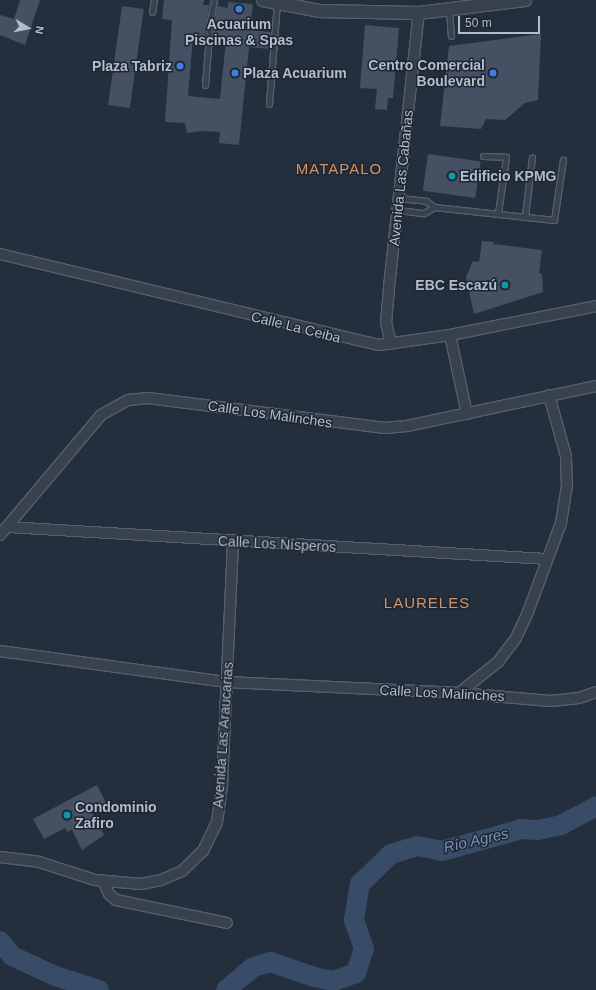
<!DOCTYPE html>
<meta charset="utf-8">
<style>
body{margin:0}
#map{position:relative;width:596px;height:990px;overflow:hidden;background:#242f3e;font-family:Helvetica,sans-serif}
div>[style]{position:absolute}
.river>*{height:20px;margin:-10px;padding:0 10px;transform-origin:10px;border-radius:10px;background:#394c67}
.building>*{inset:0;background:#455162;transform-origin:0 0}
.roads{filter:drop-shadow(1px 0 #565f6c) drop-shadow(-1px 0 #565f6c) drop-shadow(0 1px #565f6c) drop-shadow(0 -1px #565f6c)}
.service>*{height:5px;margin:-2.5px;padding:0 2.5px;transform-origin:2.5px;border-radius:2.5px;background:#38414e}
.minor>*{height:10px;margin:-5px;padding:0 5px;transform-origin:5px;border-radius:5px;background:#38414e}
.tertiary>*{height:12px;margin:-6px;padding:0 6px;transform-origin:6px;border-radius:6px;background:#38414e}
.dots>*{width:11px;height:11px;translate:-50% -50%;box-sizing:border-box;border:2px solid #1d2633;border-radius:50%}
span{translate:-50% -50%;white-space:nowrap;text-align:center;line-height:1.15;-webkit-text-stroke:3px #1d2633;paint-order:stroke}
.poi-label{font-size:14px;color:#b4bcc9;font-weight:700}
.right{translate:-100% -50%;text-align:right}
.left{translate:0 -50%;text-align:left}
.street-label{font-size:14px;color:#b4bcc9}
.neighbourhood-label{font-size:15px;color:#d59563;letter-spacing:1px}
.water-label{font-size:15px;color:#7c92b1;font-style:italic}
.north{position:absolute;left:8px;top:8px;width:40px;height:40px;-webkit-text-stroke:3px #1d2633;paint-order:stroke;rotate:100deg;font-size:11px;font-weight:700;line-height:16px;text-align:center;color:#b4bcc9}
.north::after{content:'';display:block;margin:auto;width:14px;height:18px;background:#b4bcc9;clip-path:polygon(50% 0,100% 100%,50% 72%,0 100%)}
.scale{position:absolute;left:458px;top:16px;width:82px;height:18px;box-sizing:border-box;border:2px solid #b4bcc9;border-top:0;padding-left:5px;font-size:12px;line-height:14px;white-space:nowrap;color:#b4bcc9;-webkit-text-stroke:3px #1d2633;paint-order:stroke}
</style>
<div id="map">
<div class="river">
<i style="left:0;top:941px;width:19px;rotate:51deg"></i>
<i style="left:12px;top:956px;width:47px;rotate:24.9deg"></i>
<i style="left:55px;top:976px;width:46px;rotate:17.7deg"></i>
<i style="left:226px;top:990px;width:35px;rotate:-40deg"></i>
<i style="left:253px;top:967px;width:18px;rotate:-16deg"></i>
<i style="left:270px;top:962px;width:46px;rotate:18.8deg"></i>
<i style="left:314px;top:977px;width:19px;rotate:12deg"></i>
<i style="left:333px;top:981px;width:24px;rotate:-19deg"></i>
<i style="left:356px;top:973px;width:25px;rotate:-72deg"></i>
<i style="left:364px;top:949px;width:31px;rotate:-109deg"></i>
<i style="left:354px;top:920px;width:36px;rotate:-81deg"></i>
<i style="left:360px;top:884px;width:43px;rotate:-44.1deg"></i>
<i style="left:391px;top:854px;width:27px;rotate:-17deg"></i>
<i style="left:417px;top:846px;width:25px;rotate:11deg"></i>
<i style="left:442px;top:851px;width:83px;rotate:-15.4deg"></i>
<i style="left:522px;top:829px;width:16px;rotate:4deg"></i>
<i style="left:538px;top:830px;width:24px;rotate:-12deg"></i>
<i style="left:561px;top:825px;width:40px;rotate:-28deg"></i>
</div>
<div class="building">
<i style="clip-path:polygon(20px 0,40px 0,25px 45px,0 35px,0 15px,14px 19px)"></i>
<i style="clip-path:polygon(164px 0,204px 0,203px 5px,209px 5px,205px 37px,193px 36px,188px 96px,220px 99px,226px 40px,213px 38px,217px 6px,228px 8px,228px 2px,253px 4px,250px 30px,271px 32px,269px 49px,249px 47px,239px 145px,219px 143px,220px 132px,201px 131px,187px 133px,185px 123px,165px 122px,172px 20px,162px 19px)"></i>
<i style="left:122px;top:6px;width:22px;height:100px;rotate:8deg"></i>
<i style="clip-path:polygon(365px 25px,399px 28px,393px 98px,388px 98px,387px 110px,375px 109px,377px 89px,360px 88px)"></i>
<i style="clip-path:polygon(541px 34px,538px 100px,525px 103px,505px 120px,486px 119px,481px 129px,440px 126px,449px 46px)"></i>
<i style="left:428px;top:154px;width:53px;height:37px;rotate:8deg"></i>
<i style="clip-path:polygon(482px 241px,494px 242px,493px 244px,542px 250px,539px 273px,542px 274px,543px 292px,474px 314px,466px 277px,473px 261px,479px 262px)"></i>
<i style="clip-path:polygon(97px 785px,106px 803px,91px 811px,104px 835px,82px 850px,72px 830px,67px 832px,65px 828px,44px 839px,33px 819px)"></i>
</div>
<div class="roads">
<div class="service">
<i style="left:449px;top:9px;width:27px;rotate:86deg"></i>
<i style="left:152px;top:12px;width:12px;rotate:-81deg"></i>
<i style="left:210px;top:22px;width:22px;rotate:-80deg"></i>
<i style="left:205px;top:85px;width:62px;rotate:-85.4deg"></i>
<i style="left:269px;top:104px;width:101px;rotate:-85.5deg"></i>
<i style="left:483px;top:156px;width:23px;rotate:2deg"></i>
<i style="left:506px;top:157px;width:57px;rotate:98.1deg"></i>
<i style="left:399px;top:198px;width:27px;rotate:6deg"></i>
<i style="left:426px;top:201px;width:10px;rotate:37deg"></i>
<i style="left:434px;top:207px;width:121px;rotate:6.2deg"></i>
<i style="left:554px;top:220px;width:61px;rotate:-81.5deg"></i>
<i style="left:398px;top:210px;width:26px;rotate:7deg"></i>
<i style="left:424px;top:213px;width:12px;rotate:-31deg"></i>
<i style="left:525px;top:216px;width:59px;rotate:-83.2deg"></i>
</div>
<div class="minor">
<i style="left:0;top:254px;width:390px;rotate:13.5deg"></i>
<i style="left:379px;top:345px;width:72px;rotate:-8deg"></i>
<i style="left:450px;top:335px;width:149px;rotate:-11.2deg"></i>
<i style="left:450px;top:335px;width:81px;rotate:77.9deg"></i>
<i style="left:391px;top:344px;width:22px;rotate:-103deg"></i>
<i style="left:386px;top:323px;width:36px;rotate:-85deg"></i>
<i style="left:389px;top:287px;width:276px;rotate:-83.8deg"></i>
<i style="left:7px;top:527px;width:541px;rotate:3.39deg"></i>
<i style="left:0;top:535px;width:157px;rotate:-49.9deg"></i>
<i style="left:101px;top:415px;width:31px;rotate:-29deg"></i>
<i style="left:128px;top:400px;width:20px;rotate:-6deg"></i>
<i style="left:148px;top:398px;width:239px;rotate:7.2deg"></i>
<i style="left:385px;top:428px;width:22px;rotate:-5deg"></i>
<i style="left:407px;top:426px;width:193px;rotate:-11.9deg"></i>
<i style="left:0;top:651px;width:229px;rotate:7.8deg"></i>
<i style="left:227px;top:682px;width:232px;rotate:2.7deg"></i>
<i style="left:459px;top:693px;width:92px;rotate:5deg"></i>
<i style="left:551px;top:701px;width:28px;rotate:-6deg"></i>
<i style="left:579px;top:698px;width:18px;rotate:-19deg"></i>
<i style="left:459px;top:693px;width:50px;rotate:-38.5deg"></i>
<i style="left:498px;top:662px;width:30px;rotate:-53deg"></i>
<i style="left:516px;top:638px;width:29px;rotate:-65deg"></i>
<i style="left:528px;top:612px;width:95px;rotate:-69.7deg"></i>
<i style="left:561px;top:523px;width:36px;rotate:-81deg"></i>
<i style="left:567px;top:487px;width:31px;rotate:-92deg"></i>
<i style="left:566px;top:456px;width:63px;rotate:-105.6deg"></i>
<i style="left:0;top:857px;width:39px;rotate:7deg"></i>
<i style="left:39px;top:862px;width:59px;rotate:17.8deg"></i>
<i style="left:95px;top:880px;width:46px;rotate:5deg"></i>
<i style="left:141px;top:884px;width:20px;rotate:-11deg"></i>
<i style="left:161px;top:880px;width:23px;rotate:-23deg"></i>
<i style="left:182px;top:871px;width:29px;rotate:-44deg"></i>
<i style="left:203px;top:851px;width:32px;rotate:-64deg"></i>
<i style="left:217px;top:822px;width:37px;rotate:-82deg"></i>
<i style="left:222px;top:785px;width:243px;rotate:-87.4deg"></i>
<i style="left:103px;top:881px;width:14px;rotate:65deg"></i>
<i style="left:109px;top:894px;width:9px;rotate:41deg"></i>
<i style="left:116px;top:900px;width:113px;rotate:11.7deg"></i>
</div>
<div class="tertiary">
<i style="left:263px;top:0;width:57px;rotate:11.1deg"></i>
<i style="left:319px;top:11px;width:100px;rotate:1.1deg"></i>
<i style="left:419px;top:13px;width:107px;rotate:-7deg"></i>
</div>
</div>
<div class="dots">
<i style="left:239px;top:9px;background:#3f7fe0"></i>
<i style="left:180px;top:66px;background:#3f7fe0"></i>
<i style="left:235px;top:73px;background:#3f7fe0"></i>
<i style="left:493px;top:73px;background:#3f7fe0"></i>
<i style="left:452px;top:176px;background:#0f9aa8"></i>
<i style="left:505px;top:285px;background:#0f9aa8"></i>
<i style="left:67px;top:815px;background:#0f9aa8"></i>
</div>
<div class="poi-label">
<span style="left:239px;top:32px">Acuarium<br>Piscinas &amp; Spas</span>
<span class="right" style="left:485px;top:73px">Centro Comercial<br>Boulevard</span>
<span class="right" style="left:172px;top:66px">Plaza Tabriz</span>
<span class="left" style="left:243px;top:73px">Plaza Acuarium</span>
<span class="left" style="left:460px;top:176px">Edificio KPMG</span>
<span class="right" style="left:497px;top:285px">EBC Escazú</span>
<span class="left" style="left:75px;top:815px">Condominio<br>Zafiro</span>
</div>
<div class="street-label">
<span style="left:401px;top:178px;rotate:-84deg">Avenida Las Cabañas</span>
<span style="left:296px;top:327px;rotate:14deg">Calle La Ceiba</span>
<span style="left:270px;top:414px;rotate:8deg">Calle Los Malinches</span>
<span style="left:277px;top:544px;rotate:3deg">Calle Los Nísperos</span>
<span style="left:442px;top:693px;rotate:3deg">Calle Los Malinches</span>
<span style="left:223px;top:735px;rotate:-86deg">Avenida Las Araucarias</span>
</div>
<div class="neighbourhood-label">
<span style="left:339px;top:169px">MATAPALO</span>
<span style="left:427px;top:603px">LAURELES</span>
</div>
<div class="water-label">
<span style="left:476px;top:840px;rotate:-13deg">Río Agres</span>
</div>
<div class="north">N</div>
<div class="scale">50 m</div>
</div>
